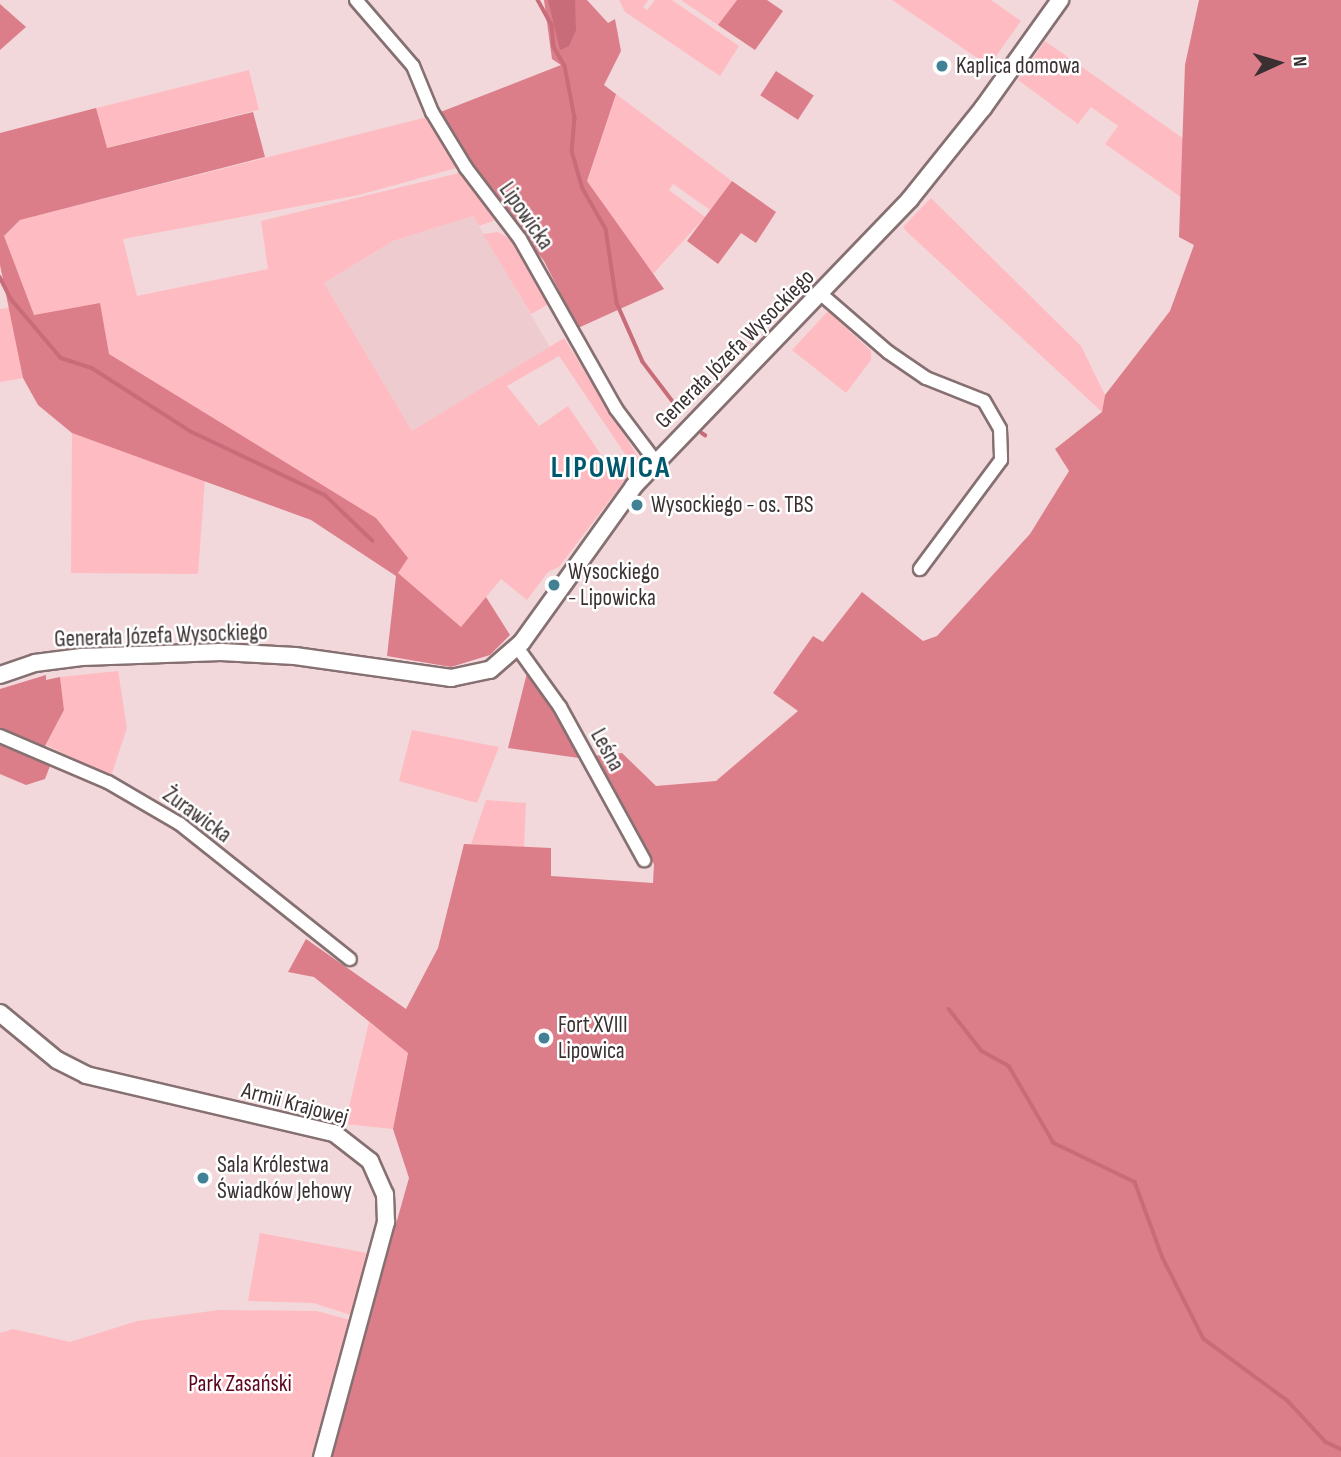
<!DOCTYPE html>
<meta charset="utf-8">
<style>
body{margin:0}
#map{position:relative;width:1341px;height:1457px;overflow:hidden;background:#f2d8da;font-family:"Sofia Sans Condensed",sans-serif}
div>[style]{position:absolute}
.built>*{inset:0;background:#eecbce}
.green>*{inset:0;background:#febcc2;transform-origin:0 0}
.forest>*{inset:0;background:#dc7d8a;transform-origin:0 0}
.water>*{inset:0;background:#c96c79}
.stream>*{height:3.5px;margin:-1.75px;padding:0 1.75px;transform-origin:1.75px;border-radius:1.75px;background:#c96c79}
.roads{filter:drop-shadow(2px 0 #867071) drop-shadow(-2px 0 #867071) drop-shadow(0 2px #867071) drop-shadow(0 -2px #867071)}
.street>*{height:12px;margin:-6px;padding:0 6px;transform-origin:6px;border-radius:6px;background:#fff}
.secondary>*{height:16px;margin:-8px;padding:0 8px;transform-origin:8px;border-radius:8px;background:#fff}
.dots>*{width:19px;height:19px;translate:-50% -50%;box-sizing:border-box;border:4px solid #fff;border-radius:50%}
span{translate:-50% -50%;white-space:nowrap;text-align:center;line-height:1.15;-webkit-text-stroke:5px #fff;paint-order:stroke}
.poi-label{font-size:23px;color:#3a3031}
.left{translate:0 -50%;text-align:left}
.street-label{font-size:23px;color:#3a3031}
.park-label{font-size:23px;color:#5c041e}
.district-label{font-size:30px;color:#00586e;font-weight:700;letter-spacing:2px}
.north{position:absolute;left:1243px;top:28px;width:70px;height:70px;-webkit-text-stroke:5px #fff;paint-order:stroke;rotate:86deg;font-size:19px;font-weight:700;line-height:28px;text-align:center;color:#3a3031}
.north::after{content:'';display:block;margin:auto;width:24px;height:32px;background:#3a3031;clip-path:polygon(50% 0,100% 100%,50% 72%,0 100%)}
</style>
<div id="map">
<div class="built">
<i style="clip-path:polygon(473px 216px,551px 349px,412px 431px,324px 283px,393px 241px)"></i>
</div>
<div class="green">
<i style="clip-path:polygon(619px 0,648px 0,643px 7px,647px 10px,655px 0,672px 0,739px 46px,720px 76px,625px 12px)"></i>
<i style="clip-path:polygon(681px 0,737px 0,718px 25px)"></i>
<i style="clip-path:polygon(892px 0,991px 0,1021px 21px,989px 66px)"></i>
<i style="clip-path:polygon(1045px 41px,1184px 139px,1182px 198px,1105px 144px,1118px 126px,1091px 107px,1078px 124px,1018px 80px)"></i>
<i style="left:249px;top:70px;width:41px;height:158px;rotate:76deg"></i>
<i style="clip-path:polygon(616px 94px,732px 181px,710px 210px,673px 184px,669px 190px,705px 217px,653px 274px,587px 181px)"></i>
<i style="clip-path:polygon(evenodd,431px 116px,460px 167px,359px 195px,123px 239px,137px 296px,268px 269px,261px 221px,463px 172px,498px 219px,479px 226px,473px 216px,393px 241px,324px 283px,412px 431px,564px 338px,640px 460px,559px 567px,548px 572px,527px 600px,501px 579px,461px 627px,398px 573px,17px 318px,4px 236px,20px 220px,431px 116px,559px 356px,627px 457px,612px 471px,568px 406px,539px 426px,507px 386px,559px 356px)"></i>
<i style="clip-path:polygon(931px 198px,1081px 346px,1105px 395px,1102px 412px,906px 231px,903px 227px)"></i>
<i style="clip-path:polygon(498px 232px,512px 240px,546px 298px,547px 305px,531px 314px,483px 234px)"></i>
<i style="clip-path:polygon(11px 307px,23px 378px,0 382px,0 309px)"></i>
<i style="clip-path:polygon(828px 311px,871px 351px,871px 360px,846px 393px,792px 350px)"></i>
<i style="clip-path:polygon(72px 433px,205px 479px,198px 574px,71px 573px)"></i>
<i style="clip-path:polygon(118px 671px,127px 728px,111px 776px,46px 745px,64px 710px,60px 677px)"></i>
<i style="clip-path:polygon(412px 730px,499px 747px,477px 803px,399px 781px)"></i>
<i style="clip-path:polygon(486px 800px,526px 803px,524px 847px,471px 844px)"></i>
<i style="clip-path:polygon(369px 1022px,408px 1052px,393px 1129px,345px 1124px)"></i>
<i style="clip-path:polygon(260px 1233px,367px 1253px,351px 1315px,313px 1303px,248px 1301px)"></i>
<i style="clip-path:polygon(219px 1310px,317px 1311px,350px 1320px,311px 1457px,0 1457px,0 1333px,13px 1329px,70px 1342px,137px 1321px)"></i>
</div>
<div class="forest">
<i style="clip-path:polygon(544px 0,587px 0,608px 23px,615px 19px,621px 51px,604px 85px,616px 94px,587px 181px,664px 289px,578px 328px,544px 261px,469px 165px,438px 113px,561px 65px,552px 59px)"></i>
<i style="clip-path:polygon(737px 0,767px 0,783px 11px,755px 50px,718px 25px)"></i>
<i style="clip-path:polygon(1199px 0,1341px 0,1341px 1457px,330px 1457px,409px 1178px,393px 1129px,408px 1053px,314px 977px,288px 972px,306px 939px,406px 1009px,438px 948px,464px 844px,551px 848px,551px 876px,653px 883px,654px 864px,592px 756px,622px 753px,656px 786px,716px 781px,798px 711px,773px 693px,813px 636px,823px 642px,862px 592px,923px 641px,937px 636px,1030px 534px,1069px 471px,1055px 449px,1102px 412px,1105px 395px,1170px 311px,1194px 245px,1179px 237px,1185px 65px)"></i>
<i style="clip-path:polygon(0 4px,26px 27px,0 50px)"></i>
<i style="left:776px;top:71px;width:45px;height:29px;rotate:33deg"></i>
<i style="clip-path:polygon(96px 108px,107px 148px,253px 112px,265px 157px,20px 220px,4px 236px,34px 315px,100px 303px,109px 354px,376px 518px,408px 558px,398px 573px,461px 627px,486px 597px,510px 635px,490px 655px,451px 667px,387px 656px,396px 576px,311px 520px,72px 433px,38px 405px,23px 378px,0 265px,0 133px)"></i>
<i style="clip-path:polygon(732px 181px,776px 212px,756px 243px,741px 233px,718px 264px,687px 241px)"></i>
<i style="clip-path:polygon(527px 673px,537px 681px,579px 758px,508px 748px)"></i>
<i style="clip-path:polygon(46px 675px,46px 680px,60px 677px,64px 710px,44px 748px,0 731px,0 689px)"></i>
<i style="clip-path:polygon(0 745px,50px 766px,45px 779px,26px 785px,0 774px)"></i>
</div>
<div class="water">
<i style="clip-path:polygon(548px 0,575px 0,576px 30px,569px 46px,560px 50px)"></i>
</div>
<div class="stream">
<i style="left:538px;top:0;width:29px;rotate:61deg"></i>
<i style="left:552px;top:25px;width:22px;rotate:85deg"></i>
<i style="left:554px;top:47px;width:22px;rotate:60deg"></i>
<i style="left:565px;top:66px;width:53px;rotate:79.1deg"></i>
<i style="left:575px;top:118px;width:33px;rotate:95deg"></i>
<i style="left:572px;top:151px;width:37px;rotate:74deg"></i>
<i style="left:582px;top:187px;width:48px;rotate:60.3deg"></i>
<i style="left:606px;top:229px;width:75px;rotate:81.5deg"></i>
<i style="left:617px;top:303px;width:64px;rotate:66.2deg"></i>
<i style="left:643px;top:362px;width:63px;rotate:52.8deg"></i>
<i style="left:0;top:277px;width:25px;rotate:63deg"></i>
<i style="left:11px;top:299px;width:77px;rotate:49.7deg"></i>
<i style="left:61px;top:358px;width:33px;rotate:18deg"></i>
<i style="left:92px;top:368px;width:117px;rotate:32.7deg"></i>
<i style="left:190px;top:431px;width:149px;rotate:25.4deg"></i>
<i style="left:325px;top:495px;width:66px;rotate:43.8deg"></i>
<i style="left:702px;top:433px;width:4px;rotate:34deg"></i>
<i style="left:949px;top:1009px;width:53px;rotate:51.8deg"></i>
<i style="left:982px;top:1051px;width:31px;rotate:29deg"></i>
<i style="left:1009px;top:1066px;width:89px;rotate:59.7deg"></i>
<i style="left:1054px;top:1143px;width:90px;rotate:25.7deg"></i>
<i style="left:1135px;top:1182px;width:81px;rotate:69.8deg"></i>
<i style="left:1163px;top:1258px;width:91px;rotate:63.2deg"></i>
<i style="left:1204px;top:1339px;width:104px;rotate:36.4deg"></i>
<i style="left:1288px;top:1401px;width:56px;rotate:47.2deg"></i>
<i style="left:1326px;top:1442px;width:17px;rotate:25deg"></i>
</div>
<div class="roads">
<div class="street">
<i style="left:356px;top:0;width:87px;rotate:49.2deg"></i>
<i style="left:413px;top:66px;width:50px;rotate:67.6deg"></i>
<i style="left:432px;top:112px;width:66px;rotate:58.7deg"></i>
<i style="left:466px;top:168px;width:89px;rotate:52.7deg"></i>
<i style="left:520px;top:239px;width:195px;rotate:60.5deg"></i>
<i style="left:616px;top:409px;width:66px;rotate:53deg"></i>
<i style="left:821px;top:294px;width:89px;rotate:40.9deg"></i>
<i style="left:888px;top:352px;width:46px;rotate:34.4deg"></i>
<i style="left:926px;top:378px;width:62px;rotate:21.6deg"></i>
<i style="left:984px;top:401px;width:32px;rotate:60deg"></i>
<i style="left:1000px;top:429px;width:31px;rotate:88deg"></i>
<i style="left:1001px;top:460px;width:136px;rotate:126.6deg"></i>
<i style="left:517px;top:647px;width:74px;rotate:54.4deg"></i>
<i style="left:560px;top:707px;width:175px;rotate:61.2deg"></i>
<i style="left:0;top:736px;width:117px;rotate:23.1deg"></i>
<i style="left:108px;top:782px;width:83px;rotate:30.3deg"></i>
<i style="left:180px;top:824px;width:217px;rotate:38.5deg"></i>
</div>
<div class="secondary">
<i style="left:0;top:675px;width:37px;rotate:-19deg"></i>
<i style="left:35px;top:663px;width:47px;rotate:-7.3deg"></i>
<i style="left:82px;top:657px;width:139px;rotate:-2.1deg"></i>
<i style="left:221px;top:652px;width:74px;rotate:3.1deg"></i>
<i style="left:295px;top:656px;width:158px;rotate:8deg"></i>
<i style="left:451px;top:678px;width:40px;rotate:-12deg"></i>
<i style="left:490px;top:670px;width:43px;rotate:-41.2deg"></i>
<i style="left:522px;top:642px;width:192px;rotate:-54.3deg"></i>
<i style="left:634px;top:486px;width:398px;rotate:-46.1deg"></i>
<i style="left:910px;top:199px;width:117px;rotate:-51.3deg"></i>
<i style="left:983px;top:108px;width:133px;rotate:-54.5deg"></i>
<i style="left:0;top:1013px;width:74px;rotate:39.5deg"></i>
<i style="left:57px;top:1060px;width:33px;rotate:27deg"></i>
<i style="left:86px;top:1075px;width:255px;rotate:13.2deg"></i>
<i style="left:334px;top:1133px;width:46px;rotate:37.9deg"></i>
<i style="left:370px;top:1161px;width:36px;rotate:66deg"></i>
<i style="left:385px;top:1194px;width:28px;rotate:88deg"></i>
<i style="left:386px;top:1222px;width:244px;rotate:105.2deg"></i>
</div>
</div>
<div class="dots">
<i style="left:942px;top:66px;background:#418095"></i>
<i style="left:637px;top:505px;background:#418095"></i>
<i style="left:554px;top:585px;background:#418095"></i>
<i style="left:544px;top:1038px;background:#418095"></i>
<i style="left:203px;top:1178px;background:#418095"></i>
</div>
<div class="poi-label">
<span class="left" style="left:956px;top:66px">Kaplica domowa</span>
<span class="left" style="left:651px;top:505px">Wysockiego - os. TBS</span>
<span class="left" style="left:568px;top:585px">Wysockiego<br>- Lipowicka</span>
<span class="left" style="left:558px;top:1038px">Fort XVIII<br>Lipowica</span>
<span class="left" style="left:217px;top:1178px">Sala Królestwa<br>Świadków Jehowy</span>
</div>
<div class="street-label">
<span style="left:526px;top:216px;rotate:55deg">Lipowicka</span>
<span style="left:735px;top:349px;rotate:-45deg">Generała Józefa Wysockiego</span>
<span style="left:161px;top:636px;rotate:-2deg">Generała Józefa Wysockiego</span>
<span style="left:607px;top:750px;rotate:61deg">Leśna</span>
<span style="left:197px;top:815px;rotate:36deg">Żurawicka</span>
<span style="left:295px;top:1104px;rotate:15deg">Armii Krajowej</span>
</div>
<div class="park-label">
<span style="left:240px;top:1384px">Park Zasański</span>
</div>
<div class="district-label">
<span style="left:611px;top:468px">LIPOWICA</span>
</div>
<div class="north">N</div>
</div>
